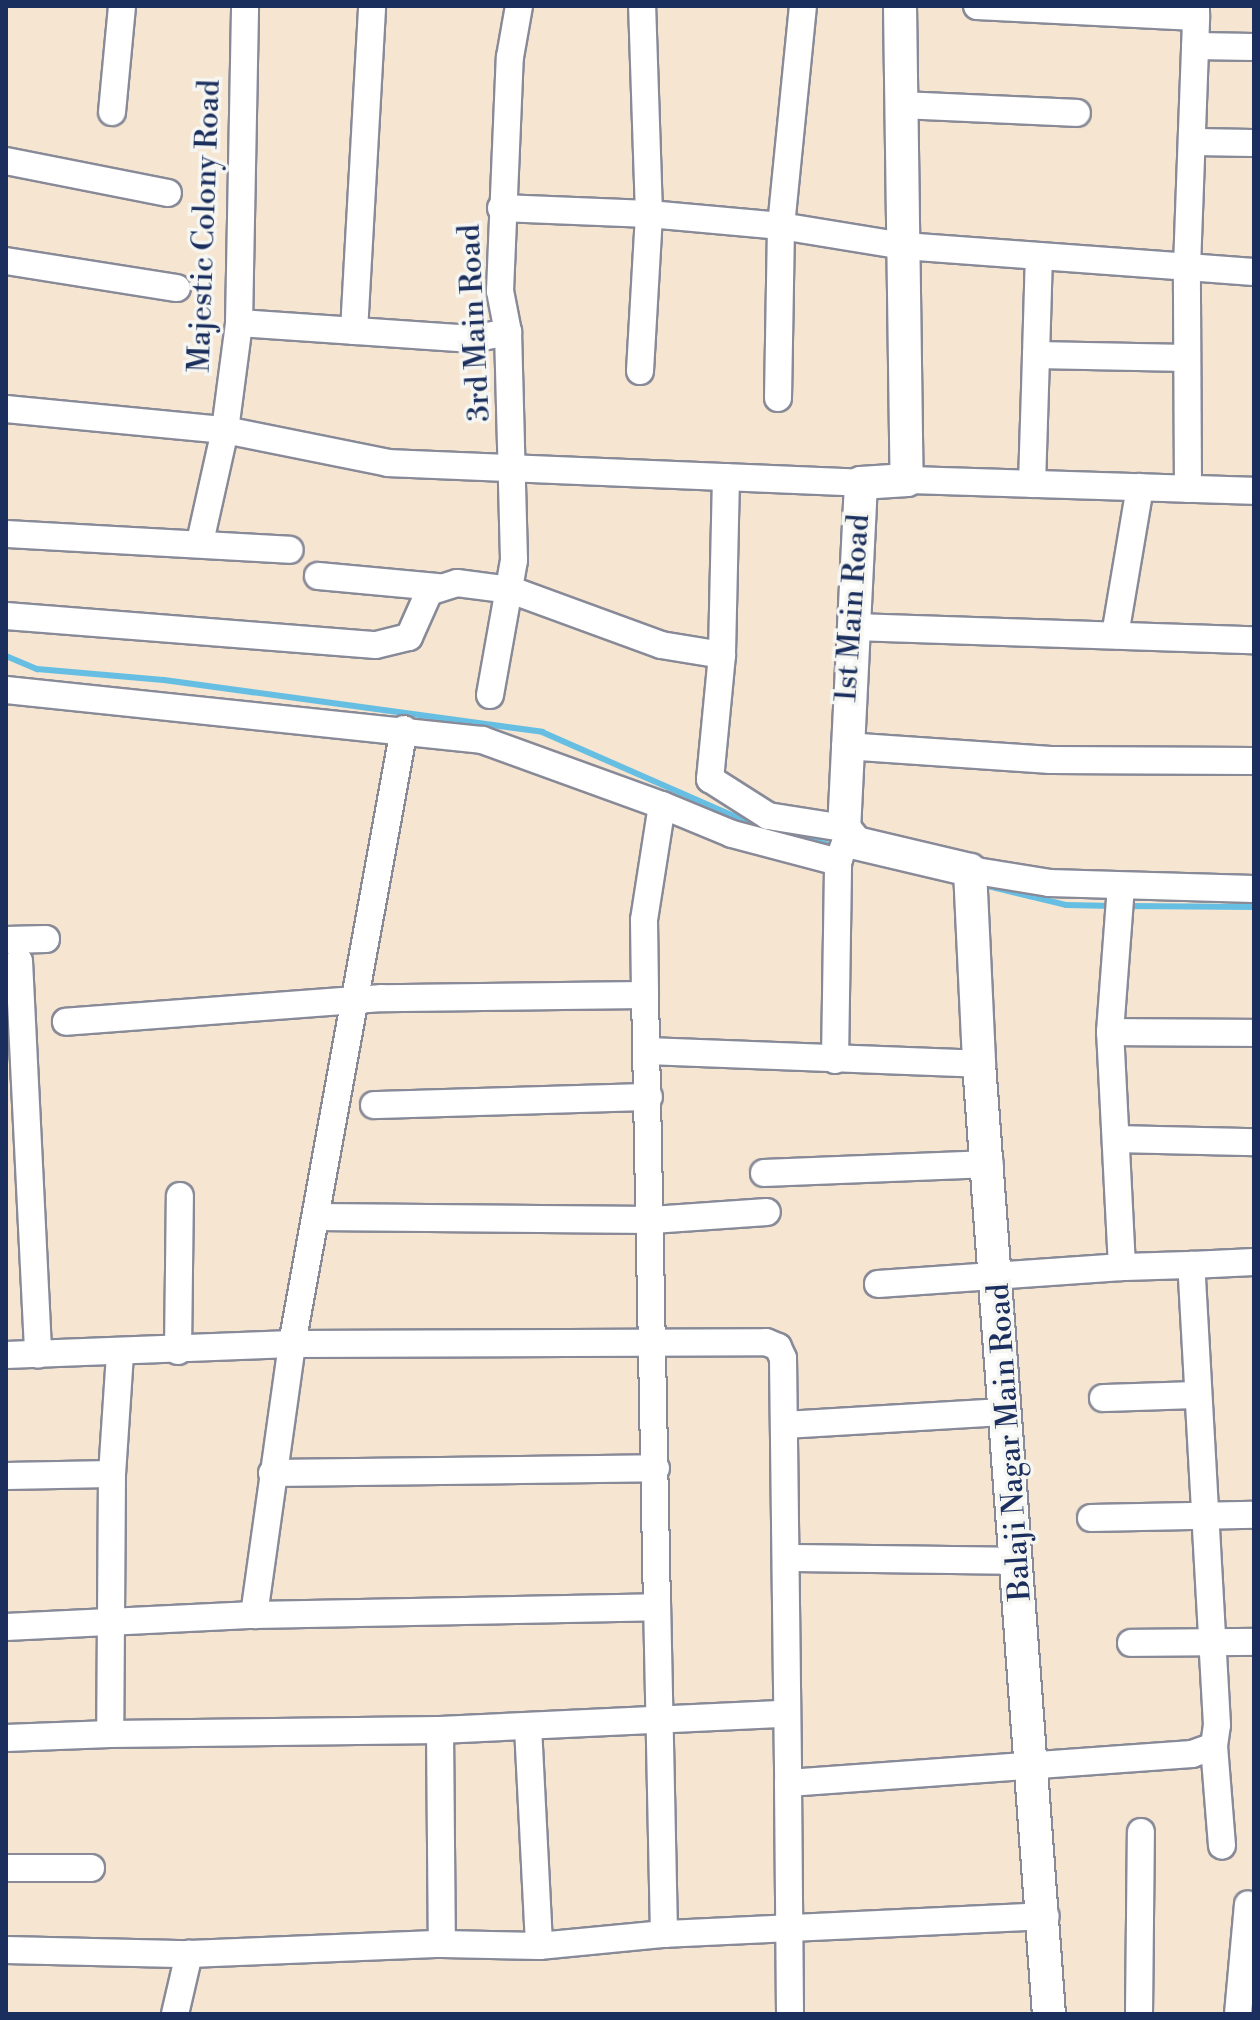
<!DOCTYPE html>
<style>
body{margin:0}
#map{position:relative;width:1260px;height:2020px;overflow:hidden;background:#f5e5d1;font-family:"Libre Bodoni",serif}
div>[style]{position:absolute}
.stream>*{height:6px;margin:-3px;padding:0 3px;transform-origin:3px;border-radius:3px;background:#66bfe3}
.roads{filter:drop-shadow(2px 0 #888a98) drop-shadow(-2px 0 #888a98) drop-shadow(0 2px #888a98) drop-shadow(0 -2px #888a98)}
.minor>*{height:26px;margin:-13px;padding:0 13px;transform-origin:13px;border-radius:13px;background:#fff}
.major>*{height:32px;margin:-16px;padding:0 16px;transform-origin:16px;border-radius:16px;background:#fff}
span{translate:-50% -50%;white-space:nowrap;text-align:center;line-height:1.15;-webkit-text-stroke:7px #f6f6f2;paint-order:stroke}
.street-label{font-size:30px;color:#1b2f5e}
.frame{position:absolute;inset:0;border:8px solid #1b2f5e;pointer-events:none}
</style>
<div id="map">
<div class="stream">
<i style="left:6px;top:656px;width:34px;rotate:23deg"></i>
<i style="left:37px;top:669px;width:127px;rotate:5deg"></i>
<i style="left:164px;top:680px;width:382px;rotate:7.8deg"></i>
<i style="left:542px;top:732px;width:236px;rotate:23.7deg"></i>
<i style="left:758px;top:827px;width:82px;rotate:14deg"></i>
<i style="left:988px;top:886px;width:80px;rotate:13.7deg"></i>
<i style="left:1066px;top:905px;width:48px;rotate:1.2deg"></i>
<i style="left:1126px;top:906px;width:128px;rotate:0.4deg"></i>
</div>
<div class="roads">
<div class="minor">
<i style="left:977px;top:6px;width:219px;rotate:2.9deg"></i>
<i style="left:1196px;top:17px;width:11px;rotate:-90deg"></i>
<i style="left:1195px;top:46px;width:59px;rotate:1deg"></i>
<i style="left:903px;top:105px;width:174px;rotate:2.6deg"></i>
<i style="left:112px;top:112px;width:106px;rotate:-84.6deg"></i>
<i style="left:1194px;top:142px;width:60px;rotate:1deg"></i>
<i style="left:6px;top:161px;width:165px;rotate:11.2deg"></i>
<i style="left:501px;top:208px;width:148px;rotate:2.3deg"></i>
<i style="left:649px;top:214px;width:133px;rotate:5.2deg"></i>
<i style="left:781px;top:226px;width:124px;rotate:9.3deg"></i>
<i style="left:903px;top:246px;width:285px;rotate:4.2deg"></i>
<i style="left:1187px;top:267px;width:250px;rotate:-87.9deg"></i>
<i style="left:6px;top:261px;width:173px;rotate:9deg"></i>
<i style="left:239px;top:323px;width:234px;rotate:3.9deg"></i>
<i style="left:472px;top:339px;width:37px;rotate:-11deg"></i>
<i style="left:354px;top:331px;width:325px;rotate:-86.8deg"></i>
<i style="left:1036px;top:355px;width:99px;rotate:-88.3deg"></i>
<i style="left:640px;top:371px;width:157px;rotate:-86.7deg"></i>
<i style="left:649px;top:214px;width:208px;rotate:-91.9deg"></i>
<i style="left:778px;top:398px;width:172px;rotate:-89deg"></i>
<i style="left:781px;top:226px;width:221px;rotate:-84.3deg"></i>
<i style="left:6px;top:409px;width:220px;rotate:5.5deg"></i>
<i style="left:225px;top:430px;width:166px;rotate:11.4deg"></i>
<i style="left:388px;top:463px;width:473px;rotate:2.4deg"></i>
<i style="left:726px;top:477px;width:178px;rotate:91.3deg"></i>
<i style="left:722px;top:655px;width:125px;rotate:95.5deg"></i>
<i style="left:710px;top:779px;width:69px;rotate:32.5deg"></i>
<i style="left:768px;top:816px;width:77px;rotate:9deg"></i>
<i style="left:907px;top:480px;width:347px;rotate:1.8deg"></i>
<i style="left:1032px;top:484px;width:129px;rotate:-88.2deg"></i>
<i style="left:1036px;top:355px;width:151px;rotate:1.1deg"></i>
<i style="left:1188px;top:489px;width:222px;rotate:-90.3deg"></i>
<i style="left:1187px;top:267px;width:67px;rotate:4.3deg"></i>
<i style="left:6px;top:534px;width:284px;rotate:3.2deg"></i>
<i style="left:200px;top:542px;width:115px;rotate:-77.4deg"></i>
<i style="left:225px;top:430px;width:108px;rotate:-82.5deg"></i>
<i style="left:239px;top:323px;width:317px;rotate:-88.9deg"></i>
<i style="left:318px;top:576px;width:120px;rotate:5.3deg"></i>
<i style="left:6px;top:616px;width:371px;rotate:4.5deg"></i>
<i style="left:376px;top:645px;width:34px;rotate:-14deg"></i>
<i style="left:409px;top:637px;width:49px;rotate:-66deg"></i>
<i style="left:429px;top:592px;width:29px;rotate:-18deg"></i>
<i style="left:457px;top:583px;width:54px;rotate:7.4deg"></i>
<i style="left:511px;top:590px;width:160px;rotate:20.1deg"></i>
<i style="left:661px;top:645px;width:62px;rotate:9.3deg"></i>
<i style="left:852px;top:627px;width:402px;rotate:1.9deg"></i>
<i style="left:1115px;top:635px;width:150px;rotate:-80.4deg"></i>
<i style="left:6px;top:690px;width:479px;rotate:6deg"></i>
<i style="left:482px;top:740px;width:191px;rotate:19.9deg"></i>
<i style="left:662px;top:805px;width:116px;rotate:98.9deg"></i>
<i style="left:644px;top:920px;width:75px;rotate:89.2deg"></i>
<i style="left:490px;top:695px;width:137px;rotate:-79.9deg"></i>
<i style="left:514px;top:560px;width:228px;rotate:-91.5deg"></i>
<i style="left:508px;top:332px;width:42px;rotate:-101deg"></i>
<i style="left:500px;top:291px;width:234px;rotate:-87.6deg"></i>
<i style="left:510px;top:57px;width:52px;rotate:-80deg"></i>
<i style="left:845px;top:746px;width:206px;rotate:3.9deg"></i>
<i style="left:1051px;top:760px;width:203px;rotate:0.3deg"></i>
<i style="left:662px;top:805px;width:76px;rotate:22.5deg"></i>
<i style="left:732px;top:834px;width:110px;rotate:14.8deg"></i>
<i style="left:970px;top:870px;width:80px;rotate:9.3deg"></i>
<i style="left:1049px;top:883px;width:205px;rotate:1.7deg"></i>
<i style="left:6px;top:940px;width:40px;rotate:-1.4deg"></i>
<i style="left:19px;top:961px;width:394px;rotate:87.2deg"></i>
<i style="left:1110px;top:1032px;width:144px;rotate:0.4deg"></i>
<i style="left:647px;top:1051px;width:332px;rotate:2.2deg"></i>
<i style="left:835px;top:1060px;width:198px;rotate:-89.1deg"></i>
<i style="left:838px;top:862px;width:29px;rotate:-70deg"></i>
<i style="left:374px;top:1105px;width:275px;rotate:-1.7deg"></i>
<i style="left:1117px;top:1139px;width:137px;rotate:1.3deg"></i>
<i style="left:764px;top:1173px;width:226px;rotate:-2.3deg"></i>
<i style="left:316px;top:1217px;width:336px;rotate:0.5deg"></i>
<i style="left:652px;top:1220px;width:115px;rotate:-4deg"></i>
<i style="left:1191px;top:1265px;width:63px;rotate:-2.7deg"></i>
<i style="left:878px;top:1284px;width:245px;rotate:-4deg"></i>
<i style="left:1122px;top:1267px;width:235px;rotate:-92.9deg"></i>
<i style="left:1110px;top:1032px;width:146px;rotate:-85.7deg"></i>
<i style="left:178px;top:1351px;width:155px;rotate:-89.3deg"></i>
<i style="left:120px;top:1354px;width:120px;rotate:93.8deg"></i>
<i style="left:112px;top:1474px;width:260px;rotate:90.4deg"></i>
<i style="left:110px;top:1734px;width:330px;rotate:-0.7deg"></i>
<i style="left:440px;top:1730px;width:345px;rotate:-2.7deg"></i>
<i style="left:6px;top:1355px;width:286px;rotate:-2.2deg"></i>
<i style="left:292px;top:1344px;width:474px;rotate:-0.2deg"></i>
<i style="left:766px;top:1342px;width:13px;rotate:23deg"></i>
<i style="left:778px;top:1347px;width:12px;rotate:66deg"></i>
<i style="left:783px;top:1358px;width:425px;rotate:89.3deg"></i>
<i style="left:788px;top:1783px;width:405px;rotate:-4.1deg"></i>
<i style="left:1192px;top:1754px;width:23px;rotate:-20deg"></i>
<i style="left:1214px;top:1746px;width:21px;rotate:-82deg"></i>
<i style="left:1217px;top:1725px;width:461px;rotate:-93.2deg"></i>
<i style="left:1191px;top:1265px;width:69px;rotate:178.3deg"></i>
<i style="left:1103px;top:1398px;width:95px;rotate:-1.8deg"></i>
<i style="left:785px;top:1425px;width:222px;rotate:-3.4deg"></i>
<i style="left:272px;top:1473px;width:384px;rotate:-0.7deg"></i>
<i style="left:6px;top:1476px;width:106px;rotate:-1.1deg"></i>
<i style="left:1091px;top:1518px;width:163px;rotate:-1.1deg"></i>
<i style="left:787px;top:1558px;width:230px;rotate:0.7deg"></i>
<i style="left:254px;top:1615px;width:274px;rotate:-82deg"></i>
<i style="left:292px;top:1344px;width:625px;rotate:-79.68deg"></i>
<i style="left:6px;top:1627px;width:248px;rotate:-2.8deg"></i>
<i style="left:254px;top:1615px;width:403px;rotate:-1.1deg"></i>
<i style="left:657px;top:1607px;width:612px;rotate:-91.12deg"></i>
<i style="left:645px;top:995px;width:263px;rotate:179.3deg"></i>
<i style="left:382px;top:998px;width:317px;rotate:175.7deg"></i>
<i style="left:1131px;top:1643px;width:123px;rotate:-0.5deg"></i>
<i style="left:528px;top:1727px;width:219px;rotate:87.1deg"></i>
<i style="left:440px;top:1730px;width:214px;rotate:89.5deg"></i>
<i style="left:6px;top:1738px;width:104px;rotate:-2.2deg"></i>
<i style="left:1214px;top:1746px;width:100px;rotate:85.4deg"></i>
<i style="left:788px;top:1783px;width:231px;rotate:89.5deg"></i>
<i style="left:6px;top:1868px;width:85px"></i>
<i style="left:664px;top:1934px;width:382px;rotate:-2.7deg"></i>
<i style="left:6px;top:1950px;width:183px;rotate:1.3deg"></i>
<i style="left:175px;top:2014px;width:62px;rotate:-76.9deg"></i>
<i style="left:189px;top:1954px;width:253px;rotate:-2.3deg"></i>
<i style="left:442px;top:1944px;width:97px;rotate:1.2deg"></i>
<i style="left:539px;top:1946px;width:126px;rotate:-5.5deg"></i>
<i style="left:664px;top:1934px;width:327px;rotate:-91.2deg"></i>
<i style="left:1139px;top:2014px;width:182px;rotate:-89.4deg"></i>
<i style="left:1238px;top:2014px;width:110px;rotate:-84.8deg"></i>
</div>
<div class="major">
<i style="left:900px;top:6px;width:474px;rotate:89.2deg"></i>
<i style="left:907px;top:480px;width:46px;rotate:176.3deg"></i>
<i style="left:861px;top:483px;width:345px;rotate:92.8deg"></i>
<i style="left:844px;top:828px;width:19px;rotate:51deg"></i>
<i style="left:856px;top:843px;width:117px;rotate:13.3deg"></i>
<i style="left:970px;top:870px;width:194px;rotate:87.3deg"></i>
<i style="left:979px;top:1064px;width:953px;rotate:85.79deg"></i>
</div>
</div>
<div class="street-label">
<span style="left:205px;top:226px;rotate:-88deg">Majestic Colony Road</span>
<span style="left:475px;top:323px;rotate:-93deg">3rd Main Road</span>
<span style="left:853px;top:608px;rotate:-86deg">1st Main Road</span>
<span style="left:1010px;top:1442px;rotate:-94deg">Balaji Nagar Main Road</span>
</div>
<div class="frame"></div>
</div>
